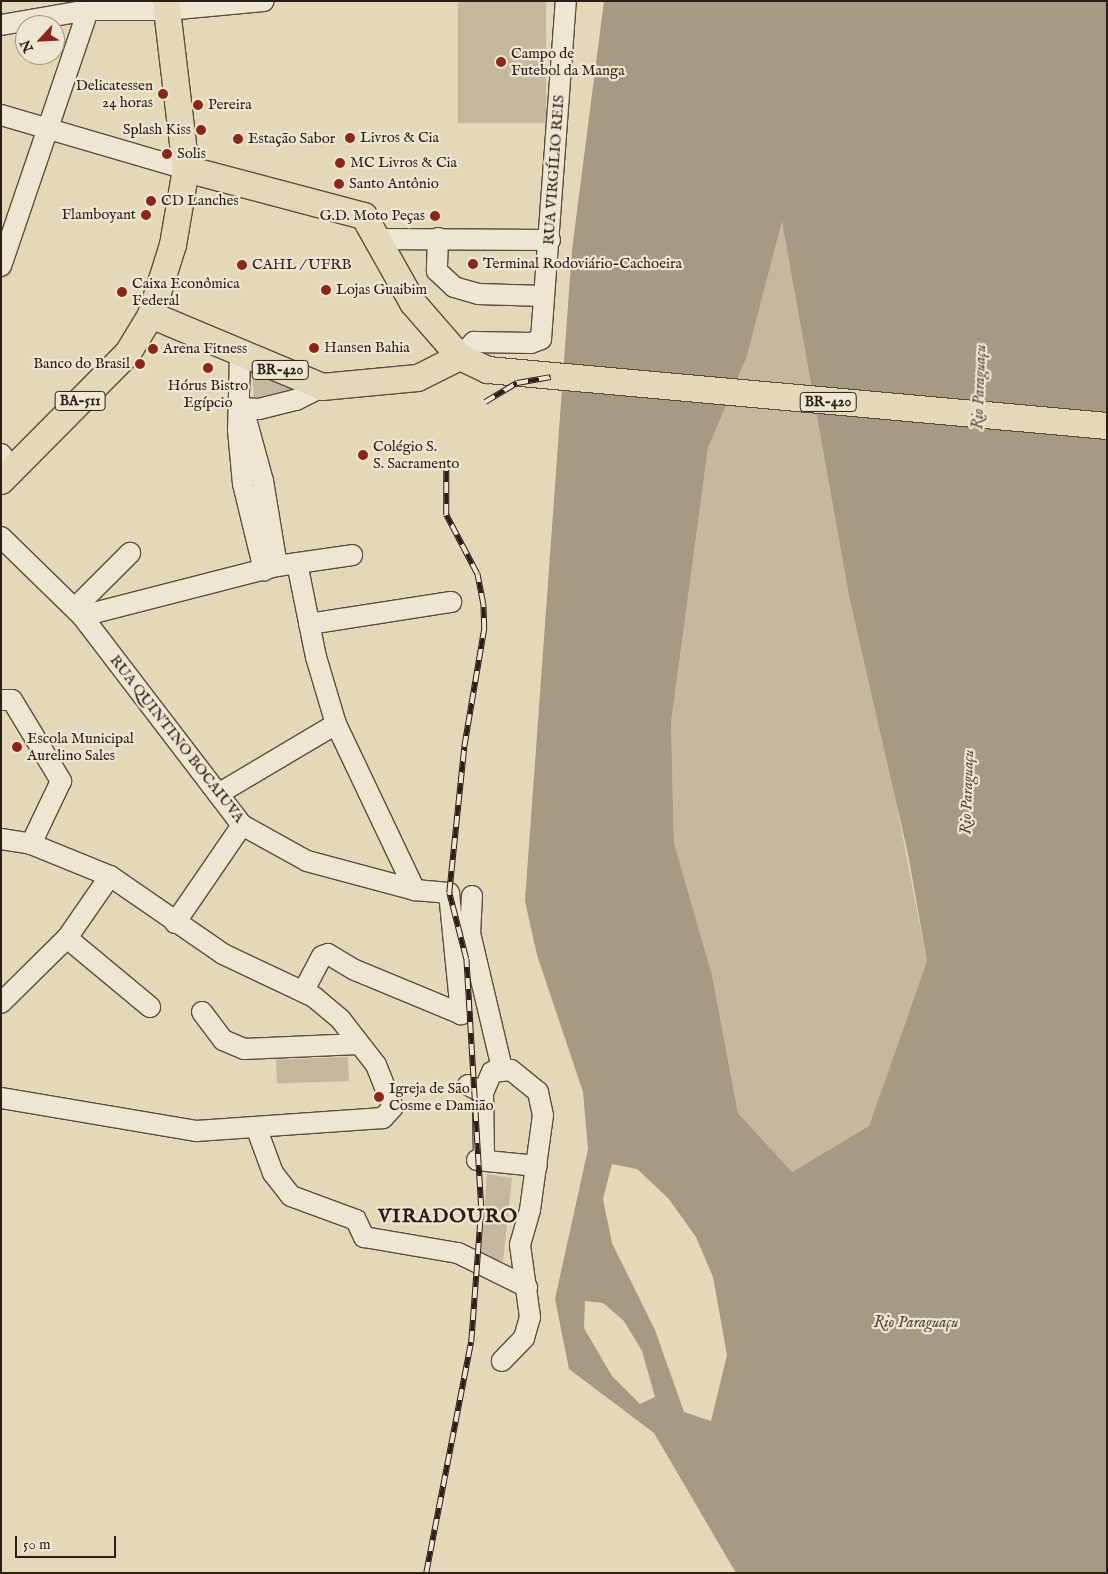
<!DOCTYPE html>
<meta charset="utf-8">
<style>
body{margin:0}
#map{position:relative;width:1108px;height:1574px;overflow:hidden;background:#e3d9b9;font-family:"IM FELL English",serif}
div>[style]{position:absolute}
.green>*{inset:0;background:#c4b99d;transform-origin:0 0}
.water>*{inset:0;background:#a59a82}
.roads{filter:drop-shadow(1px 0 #5a4e40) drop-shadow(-1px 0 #5a4e40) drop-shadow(0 1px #5a4e40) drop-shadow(0 -1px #5a4e40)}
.minor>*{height:20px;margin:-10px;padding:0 10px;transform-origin:10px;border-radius:10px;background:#ede6d2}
.major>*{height:26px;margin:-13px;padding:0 13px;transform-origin:13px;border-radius:13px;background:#e3d9b9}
.rail>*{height:5.5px;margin-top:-2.75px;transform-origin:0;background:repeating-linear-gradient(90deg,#ede6d2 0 11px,#2c1f17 0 22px);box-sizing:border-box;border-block:1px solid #2c1f17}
.dots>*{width:14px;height:14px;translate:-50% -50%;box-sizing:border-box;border:2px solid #ede6d2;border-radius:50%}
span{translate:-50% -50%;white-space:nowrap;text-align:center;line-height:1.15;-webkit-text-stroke:4.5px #ede6d2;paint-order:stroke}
.shield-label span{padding:1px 4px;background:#ede6d2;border:1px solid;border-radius:4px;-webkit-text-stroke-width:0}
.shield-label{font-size:14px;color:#2c1f17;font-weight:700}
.poi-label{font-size:15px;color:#2c1f17}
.left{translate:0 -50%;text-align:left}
.right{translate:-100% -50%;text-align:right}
.street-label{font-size:15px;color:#2c1f17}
.water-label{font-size:16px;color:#564a3c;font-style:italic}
.district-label{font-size:20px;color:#2c1f17;font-weight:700;letter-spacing:1px}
.frame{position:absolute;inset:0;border:2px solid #2c1f17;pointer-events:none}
.north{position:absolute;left:15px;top:15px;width:50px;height:50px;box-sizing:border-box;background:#ede6d2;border:1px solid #a09687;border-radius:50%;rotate:245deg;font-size:14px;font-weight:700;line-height:20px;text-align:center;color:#2c1f17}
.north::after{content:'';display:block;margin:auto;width:18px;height:22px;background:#8f2418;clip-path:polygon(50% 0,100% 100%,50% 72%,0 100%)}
.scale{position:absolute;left:15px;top:1536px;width:101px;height:22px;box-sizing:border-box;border:2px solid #2c1f17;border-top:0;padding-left:6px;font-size:15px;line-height:18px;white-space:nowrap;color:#2c1f17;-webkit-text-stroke:4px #ede6d2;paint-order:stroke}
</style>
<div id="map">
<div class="green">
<i style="left:458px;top:1px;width:88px;height:122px"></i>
<i style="clip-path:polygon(782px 220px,927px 961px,869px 1126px,792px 1172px,738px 1113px,712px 975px,674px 843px,671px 723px,708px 448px,747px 356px)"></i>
<i style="clip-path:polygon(252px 372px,294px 389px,254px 399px)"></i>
<i style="left:348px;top:1057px;width:24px;height:72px;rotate:88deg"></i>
<i style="clip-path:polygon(487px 1174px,512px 1178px,503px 1261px,481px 1256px)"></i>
</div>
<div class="water">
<i style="clip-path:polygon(evenodd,604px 1px,1107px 1px,1107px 1573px,736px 1573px,654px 1433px,569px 1369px,555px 1299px,588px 1149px,583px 1092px,537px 955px,525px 901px,572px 250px,604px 1px,782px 221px,850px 600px,908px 854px,927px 961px,869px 1126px,792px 1172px,738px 1113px,712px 975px,674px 843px,671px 723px,708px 448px,747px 356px,782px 221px,604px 1px,612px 1164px,637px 1169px,668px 1198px,696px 1237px,713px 1277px,727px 1355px,711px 1421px,684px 1412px,655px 1330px,612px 1243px,603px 1199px,612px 1164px,604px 1px,585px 1301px,603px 1303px,624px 1321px,642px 1351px,655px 1397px,640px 1404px,612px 1376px,584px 1328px,585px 1301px)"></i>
</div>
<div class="roads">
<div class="minor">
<i style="left:1px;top:25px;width:88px;rotate:-9.8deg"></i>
<i style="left:88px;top:10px;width:79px"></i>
<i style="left:167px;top:10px;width:97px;rotate:-5.3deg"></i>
<i style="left:1px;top:115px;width:193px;rotate:16.3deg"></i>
<i style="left:438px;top:238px;width:33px;rotate:92deg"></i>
<i style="left:437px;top:271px;width:23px;rotate:43deg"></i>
<i style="left:454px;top:287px;width:25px;rotate:16deg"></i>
<i style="left:478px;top:294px;width:66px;rotate:1.7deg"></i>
<i style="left:376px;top:239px;width:174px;rotate:0.3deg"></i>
<i style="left:1px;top:266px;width:280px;rotate:-71.2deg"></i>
<i style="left:240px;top:355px;width:75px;rotate:91.5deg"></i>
<i style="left:238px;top:430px;width:54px;rotate:84.7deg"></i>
<i style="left:243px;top:484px;width:89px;rotate:76.3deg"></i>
<i style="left:460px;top:357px;width:21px;rotate:-47deg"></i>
<i style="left:474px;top:342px;width:57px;rotate:1deg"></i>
<i style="left:531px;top:343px;width:11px;rotate:-22deg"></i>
<i style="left:541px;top:339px;width:339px;rotate:-85.8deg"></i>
<i style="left:241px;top:408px;width:18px;rotate:3deg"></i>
<i style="left:259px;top:409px;width:38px;rotate:-14deg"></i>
<i style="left:296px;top:400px;width:29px;rotate:-27deg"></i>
<i style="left:246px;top:419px;width:64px;rotate:74.7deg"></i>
<i style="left:263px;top:481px;width:86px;rotate:80.6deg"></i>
<i style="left:1px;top:454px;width:20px;rotate:53deg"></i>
<i style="left:1px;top:537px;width:113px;rotate:44.3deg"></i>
<i style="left:82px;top:616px;width:263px;rotate:52.6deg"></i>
<i style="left:242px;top:825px;width:74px;rotate:29deg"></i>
<i style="left:307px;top:861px;width:112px;rotate:15deg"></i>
<i style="left:415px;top:890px;width:34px;rotate:5deg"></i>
<i style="left:449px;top:893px;width:122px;rotate:84.3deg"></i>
<i style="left:297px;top:563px;width:96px;rotate:78.6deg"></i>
<i style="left:316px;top:657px;width:70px;rotate:73.4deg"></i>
<i style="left:336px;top:724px;width:184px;rotate:64.6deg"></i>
<i style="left:75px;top:608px;width:78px;rotate:-45deg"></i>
<i style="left:82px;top:616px;width:201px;rotate:-14.4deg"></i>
<i style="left:277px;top:566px;width:76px;rotate:-8.3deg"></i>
<i style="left:309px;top:624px;width:144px;rotate:-8.8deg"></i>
<i style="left:1px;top:700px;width:11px"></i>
<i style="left:12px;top:700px;width:95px;rotate:58.8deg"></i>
<i style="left:61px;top:781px;width:70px;rotate:115.5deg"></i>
<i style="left:218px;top:794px;width:137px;rotate:-30.7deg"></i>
<i style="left:1px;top:839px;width:30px;rotate:9deg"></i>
<i style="left:31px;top:844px;width:85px;rotate:22.1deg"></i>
<i style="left:110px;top:876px;width:137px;rotate:34.6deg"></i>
<i style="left:223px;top:954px;width:101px;rotate:25.3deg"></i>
<i style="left:314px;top:997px;width:35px;rotate:40deg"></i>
<i style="left:341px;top:1020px;width:57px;rotate:52.1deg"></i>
<i style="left:376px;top:1065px;width:45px;rotate:68deg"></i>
<i style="left:393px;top:1107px;width:15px;rotate:132deg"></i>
<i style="left:383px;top:1118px;width:187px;rotate:176deg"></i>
<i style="left:196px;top:1131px;width:198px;rotate:-170.4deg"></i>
<i style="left:110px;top:876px;width:75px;rotate:124.7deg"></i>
<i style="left:67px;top:938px;width:108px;rotate:39.7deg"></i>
<i style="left:472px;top:896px;width:37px;rotate:93deg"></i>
<i style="left:470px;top:933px;width:139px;rotate:76.7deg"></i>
<i style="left:175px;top:923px;width:119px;rotate:-55.6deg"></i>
<i style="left:304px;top:990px;width:38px;rotate:-62deg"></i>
<i style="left:322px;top:956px;width:6px;rotate:-18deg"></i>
<i style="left:328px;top:954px;width:31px;rotate:31deg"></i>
<i style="left:355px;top:970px;width:115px;rotate:22.5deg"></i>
<i style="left:1px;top:1003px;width:93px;rotate:-44.6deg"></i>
<i style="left:202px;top:1012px;width:35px;rotate:53deg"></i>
<i style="left:223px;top:1040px;width:23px;rotate:23deg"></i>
<i style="left:244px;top:1049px;width:115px;rotate:-2.5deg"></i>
<i style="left:468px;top:1085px;width:17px;rotate:28deg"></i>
<i style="left:483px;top:1093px;width:23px;rotate:-67deg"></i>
<i style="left:492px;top:1072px;width:19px;rotate:-6deg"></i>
<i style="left:511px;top:1070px;width:35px;rotate:39deg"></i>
<i style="left:538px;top:1092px;width:24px;rotate:78deg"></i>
<i style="left:543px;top:1115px;width:96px;rotate:97.8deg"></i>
<i style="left:530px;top:1210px;width:36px;rotate:106deg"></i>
<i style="left:520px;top:1245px;width:73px;rotate:82.1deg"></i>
<i style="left:530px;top:1317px;width:22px;rotate:106deg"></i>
<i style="left:524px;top:1338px;width:32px;rotate:134deg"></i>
<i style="left:483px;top:1093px;width:67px;rotate:89.1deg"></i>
<i style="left:256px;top:1127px;width:49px;rotate:69.7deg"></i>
<i style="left:273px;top:1173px;width:29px;rotate:52deg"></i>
<i style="left:291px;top:1196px;width:69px;rotate:20.3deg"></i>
<i style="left:356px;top:1220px;width:19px;rotate:65deg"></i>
<i style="left:364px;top:1237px;width:95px;rotate:9.7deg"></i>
<i style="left:458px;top:1253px;width:77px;rotate:26.2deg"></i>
<i style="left:477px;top:1160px;width:60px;rotate:5.7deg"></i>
</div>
<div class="major">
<i style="left:186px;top:169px;width:184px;rotate:14.8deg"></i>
<i style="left:364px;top:216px;width:100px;rotate:60.6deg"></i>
<i style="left:413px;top:303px;width:72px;rotate:49deg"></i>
<i style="left:460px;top:357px;width:31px;rotate:25deg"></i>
<i style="left:488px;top:370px;width:622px;rotate:5.17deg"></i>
<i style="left:151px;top:315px;width:186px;rotate:22.8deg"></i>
<i style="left:322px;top:387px;width:96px;rotate:-5.4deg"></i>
<i style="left:418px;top:378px;width:47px;rotate:-26.6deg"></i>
<i style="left:1px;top:481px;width:180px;rotate:-45.2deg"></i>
<i style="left:128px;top:353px;width:44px;rotate:-58.8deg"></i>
<i style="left:151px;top:315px;width:73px;rotate:-72.6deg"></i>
<i style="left:173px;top:245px;width:77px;rotate:-80.3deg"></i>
<i style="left:186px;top:169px;width:169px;rotate:-96.8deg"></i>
</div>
</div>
<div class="rail">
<i style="left:485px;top:402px;width:37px;rotate:-31deg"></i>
<i style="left:517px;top:383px;width:34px;rotate:-10deg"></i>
<i style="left:426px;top:1573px;width:235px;rotate:-79deg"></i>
<i style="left:471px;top:1342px;width:133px;rotate:-85.7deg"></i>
<i style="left:481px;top:1209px;width:250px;rotate:-93.4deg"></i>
<i style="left:466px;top:959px;width:68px;rotate:-104.4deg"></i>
<i style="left:449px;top:893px;width:147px;rotate:-84.1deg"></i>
<i style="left:464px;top:747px;width:120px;rotate:-80.4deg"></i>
<i style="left:484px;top:629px;width:25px;rotate:-92deg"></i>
<i style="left:483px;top:604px;width:31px;rotate:-101deg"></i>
<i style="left:477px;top:574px;width:67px;rotate:-117.7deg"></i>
<i style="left:446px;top:515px;width:50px;rotate:-90deg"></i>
</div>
<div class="dots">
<i style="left:501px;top:62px;background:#8f2418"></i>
<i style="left:163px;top:94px;background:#8f2418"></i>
<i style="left:198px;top:105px;background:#8f2418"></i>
<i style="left:201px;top:130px;background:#8f2418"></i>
<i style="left:350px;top:138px;background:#8f2418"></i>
<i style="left:238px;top:139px;background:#8f2418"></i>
<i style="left:167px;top:154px;background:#8f2418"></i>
<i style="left:340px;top:163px;background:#8f2418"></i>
<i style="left:339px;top:184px;background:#8f2418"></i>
<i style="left:151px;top:201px;background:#8f2418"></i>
<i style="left:146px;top:215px;background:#8f2418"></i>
<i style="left:435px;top:216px;background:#8f2418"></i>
<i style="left:473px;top:264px;background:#8f2418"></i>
<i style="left:242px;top:265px;background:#8f2418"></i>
<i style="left:326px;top:290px;background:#8f2418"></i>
<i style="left:122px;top:292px;background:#8f2418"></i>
<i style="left:314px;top:348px;background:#8f2418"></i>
<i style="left:153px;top:349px;background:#8f2418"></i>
<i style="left:140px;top:364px;background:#8f2418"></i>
<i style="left:208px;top:368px;background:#8f2418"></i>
<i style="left:363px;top:455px;background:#8f2418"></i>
<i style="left:17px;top:747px;background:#8f2418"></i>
<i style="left:379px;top:1097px;background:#8f2418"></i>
</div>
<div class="shield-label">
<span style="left:280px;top:370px">BR-420</span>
<span style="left:80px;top:401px">BA-511</span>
<span style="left:828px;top:402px">BR-420</span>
</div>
<div class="poi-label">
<span class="left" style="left:511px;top:62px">Campo de<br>Futebol da Manga</span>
<span class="right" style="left:153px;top:94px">Delicatessen<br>24 horas</span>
<span class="left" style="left:208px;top:105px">Pereira</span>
<span class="right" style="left:191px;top:130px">Splash Kiss</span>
<span class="left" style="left:360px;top:138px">Livros &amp; Cia</span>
<span class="left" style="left:248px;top:139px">Estação Sabor</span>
<span class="left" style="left:177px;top:154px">Solis</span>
<span class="left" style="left:350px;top:163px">MC Livros &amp; Cia</span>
<span class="left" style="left:349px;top:184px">Santo Antônio</span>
<span class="left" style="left:161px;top:201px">CD Lanches</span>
<span class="right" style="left:136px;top:215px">Flamboyant</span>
<span class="right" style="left:425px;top:216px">G.D. Moto Peças</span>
<span class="left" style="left:483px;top:264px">Terminal Rodoviário-Cachoeira</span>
<span class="left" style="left:252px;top:265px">CAHL / UFRB</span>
<span class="left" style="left:132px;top:292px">Caixa Econômica<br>Federal</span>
<span class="left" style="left:336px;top:290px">Lojas Guaibim</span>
<span class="left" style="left:324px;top:348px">Hansen Bahia</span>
<span class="left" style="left:163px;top:349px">Arena Fitness</span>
<span class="right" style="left:130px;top:364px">Banco do Brasil</span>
<span style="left:208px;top:394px">Hórus Bistro<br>Egípcio</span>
<span class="left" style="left:373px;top:455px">Colégio S.<br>S. Sacramento</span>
<span class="left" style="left:27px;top:747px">Escola Municipal<br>Aurelino Sales</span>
<span class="left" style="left:389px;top:1097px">Igreja de São<br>Cosme e Damião</span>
</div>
<div class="street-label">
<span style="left:554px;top:170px;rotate:-86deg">RUA VIRGÍLIO REIS</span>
<span style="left:177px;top:739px;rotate:52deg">RUA QUINTINO BOCAIUVA</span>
</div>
<div class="water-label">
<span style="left:980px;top:387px;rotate:-88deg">Rio Paraguaçu</span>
<span style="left:968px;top:792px;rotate:-88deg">Rio Paraguaçu</span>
<span style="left:916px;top:1323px">Rio Paraguaçu</span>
</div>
<div class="district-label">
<span style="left:448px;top:1216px">VIRADOURO</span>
</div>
<div class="frame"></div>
<div class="north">N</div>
<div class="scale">50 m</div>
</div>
